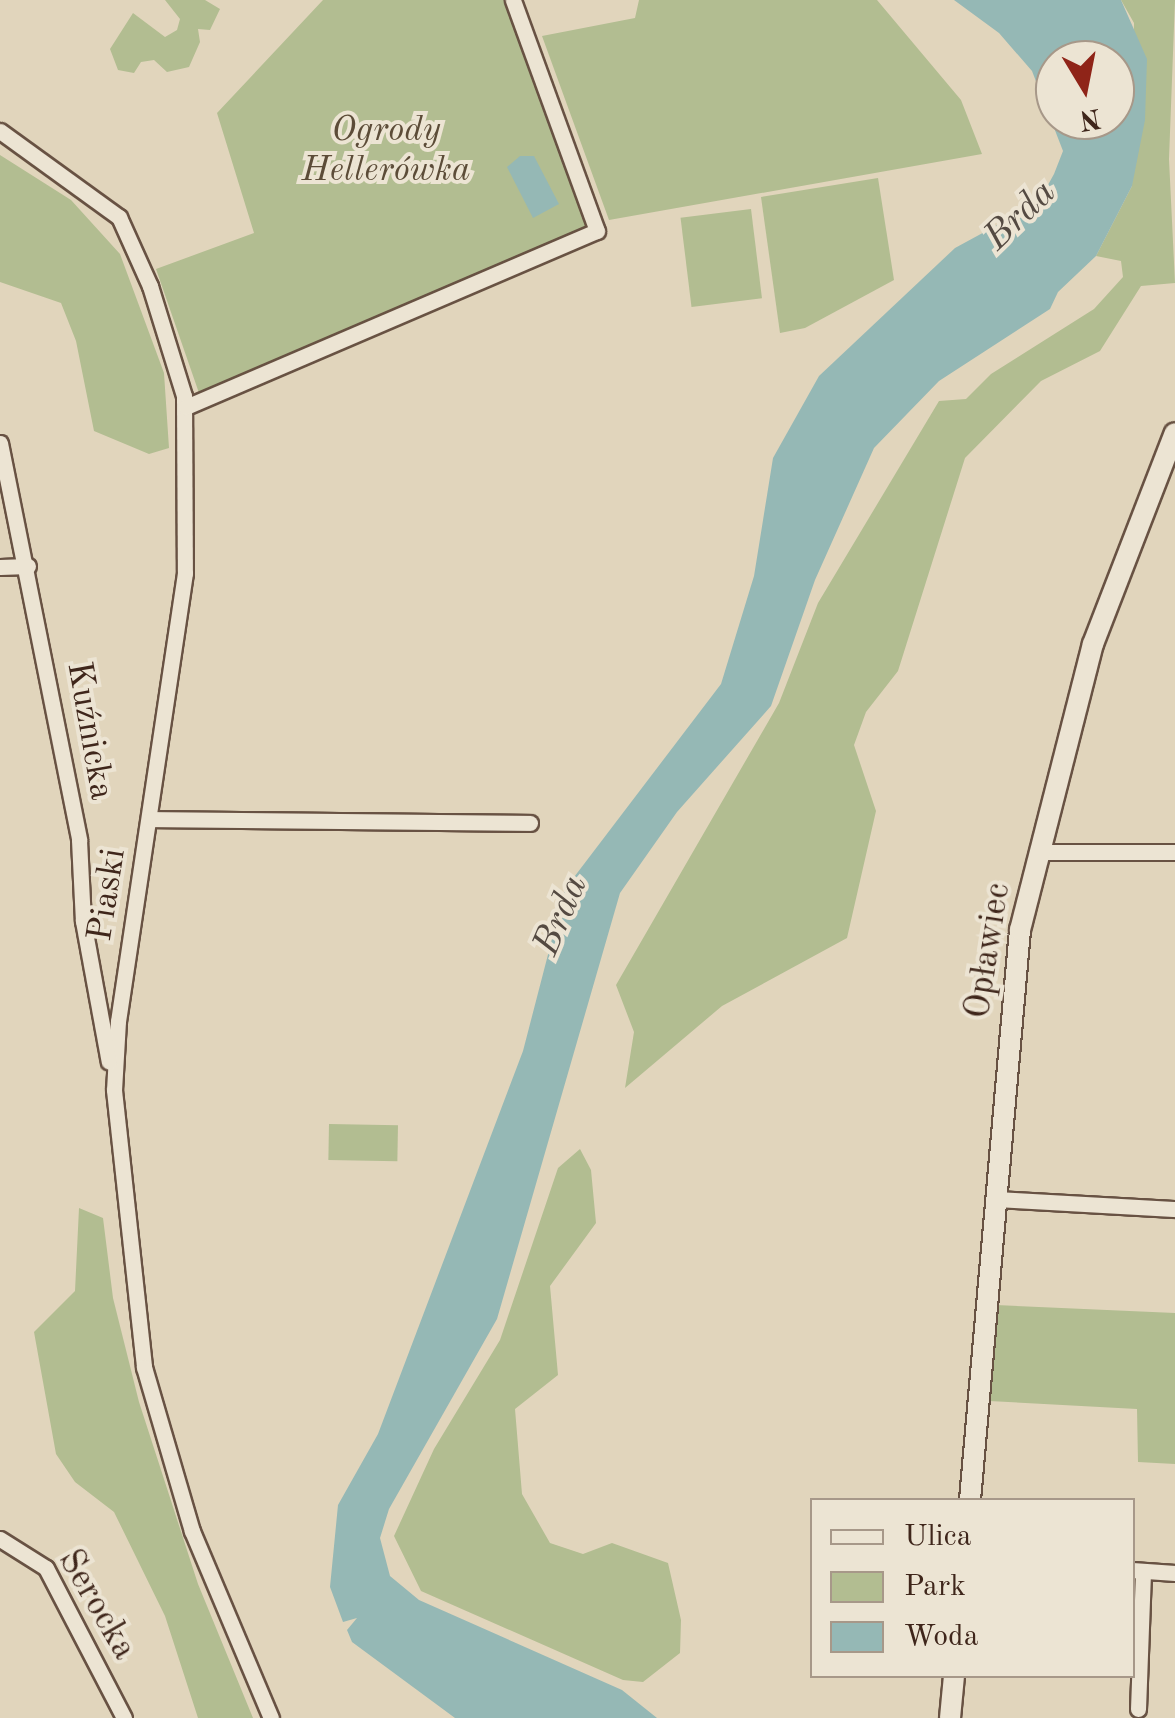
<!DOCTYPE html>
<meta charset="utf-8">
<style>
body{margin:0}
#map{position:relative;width:1175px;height:1718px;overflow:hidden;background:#e1d5bc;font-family:"Old Standard TT",serif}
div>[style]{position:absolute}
.green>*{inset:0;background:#b2bd91;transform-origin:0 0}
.water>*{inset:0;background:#95b8b5}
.roads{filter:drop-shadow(2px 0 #685243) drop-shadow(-2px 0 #685243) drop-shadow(0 2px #685243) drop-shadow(0 -2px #685243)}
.street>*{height:15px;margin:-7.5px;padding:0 7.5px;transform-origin:7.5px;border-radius:7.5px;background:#ece4d3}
.secondary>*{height:20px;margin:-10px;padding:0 10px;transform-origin:10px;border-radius:10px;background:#ece4d3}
span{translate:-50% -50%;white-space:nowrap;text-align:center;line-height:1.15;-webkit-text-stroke:8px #ece4d3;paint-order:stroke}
.park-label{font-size:35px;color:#5c4c38;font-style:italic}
.street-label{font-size:35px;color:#3f261b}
.water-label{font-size:38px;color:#544a42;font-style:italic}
.legend{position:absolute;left:810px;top:1498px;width:325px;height:180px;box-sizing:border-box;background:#ece4d3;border:2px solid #a79889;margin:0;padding:12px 18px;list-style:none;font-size:30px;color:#3f261b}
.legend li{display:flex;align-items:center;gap:20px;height:50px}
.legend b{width:50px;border:2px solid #a79889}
.north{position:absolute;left:1035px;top:40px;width:100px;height:100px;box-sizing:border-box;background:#ece4d3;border:2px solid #a79889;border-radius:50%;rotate:170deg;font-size:28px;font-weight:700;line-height:40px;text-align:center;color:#3f261b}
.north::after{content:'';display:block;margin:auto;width:35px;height:45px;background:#8f2418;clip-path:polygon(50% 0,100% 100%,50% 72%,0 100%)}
</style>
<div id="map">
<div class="green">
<i style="clip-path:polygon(165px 0,205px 0,220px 9px,210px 30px,198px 29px,200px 42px,189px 67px,167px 72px,154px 60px,141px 62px,134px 73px,118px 70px,110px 49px,133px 13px,165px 37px,177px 30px,180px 19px)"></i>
<i style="clip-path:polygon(323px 0,506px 0,587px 226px,199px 393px,156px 269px,254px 233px,217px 113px)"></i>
<i style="clip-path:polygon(639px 0,877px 0,961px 100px,982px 154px,609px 220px,542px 36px,635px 18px)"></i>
<i style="clip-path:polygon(1121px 0,1175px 0,1169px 159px,1175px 283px,1141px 286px,1100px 351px,1041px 381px,965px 458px,898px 671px,866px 712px,854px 745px,876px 811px,847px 938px,722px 1006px,625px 1088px,634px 1032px,616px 985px,779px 703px,818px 603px,939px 401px,966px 399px,991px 374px,1094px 309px,1123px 277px,1121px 261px,1096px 256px,1132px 186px,1134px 23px)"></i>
<i style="clip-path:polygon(0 155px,71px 200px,120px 254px,164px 373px,169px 448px,149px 454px,94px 431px,76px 341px,61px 303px,0 282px)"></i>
<i style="clip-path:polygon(878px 178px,894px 280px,805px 328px,780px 333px,761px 197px)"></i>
<i style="left:751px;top:209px;width:90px;height:71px;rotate:83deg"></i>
<i style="left:329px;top:1124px;width:69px;height:36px;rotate:1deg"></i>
<i style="clip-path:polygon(580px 1149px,591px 1170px,596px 1223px,550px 1286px,558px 1375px,515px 1409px,522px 1494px,550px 1543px,583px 1554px,612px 1543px,668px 1563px,681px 1620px,680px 1653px,643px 1682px,623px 1680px,421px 1591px,394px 1536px,434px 1449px,500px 1340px,558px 1168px)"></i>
<i style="clip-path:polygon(79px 1208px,103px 1218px,113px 1298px,139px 1402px,198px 1584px,253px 1718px,198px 1718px,165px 1616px,114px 1512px,75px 1482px,56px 1454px,34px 1332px,75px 1291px)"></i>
<i style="clip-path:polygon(996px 1305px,1175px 1313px,1175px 1464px,1138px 1462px,1137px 1409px,989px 1401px)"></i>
</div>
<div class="water">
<i style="clip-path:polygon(evenodd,954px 0,1121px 0,1147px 59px,1145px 120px,1132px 186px,1096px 256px,1058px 292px,1050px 309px,939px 381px,874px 448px,815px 580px,771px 706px,677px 812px,620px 893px,497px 1319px,389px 1509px,380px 1538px,390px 1576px,419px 1600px,622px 1690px,657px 1718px,455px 1718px,352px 1642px,347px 1630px,357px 1618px,343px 1622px,330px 1587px,338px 1505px,378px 1434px,523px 1051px,565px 889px,721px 684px,754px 576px,773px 458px,819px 376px,955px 248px,1038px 203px,1054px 174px,1063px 151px,1032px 71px,999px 33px,954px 0,1115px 60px,1115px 120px,1055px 120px,1055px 60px,1115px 60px)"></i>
<i style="clip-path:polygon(520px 156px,534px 156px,559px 204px,533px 218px,507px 167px)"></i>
</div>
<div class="roads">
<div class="street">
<i style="left:0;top:131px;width:147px;rotate:35.9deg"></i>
<i style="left:119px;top:217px;width:76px;rotate:65.8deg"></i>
<i style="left:150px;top:286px;width:115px;rotate:72.8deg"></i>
<i style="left:184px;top:396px;width:177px;rotate:89.7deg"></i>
<i style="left:185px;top:573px;width:453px;rotate:98.5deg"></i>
<i style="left:118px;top:1021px;width:69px;rotate:93.3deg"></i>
<i style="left:114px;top:1090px;width:279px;rotate:83.8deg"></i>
<i style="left:144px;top:1367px;width:171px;rotate:73.7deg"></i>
<i style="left:192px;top:1531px;width:203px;rotate:67.1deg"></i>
<i style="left:186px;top:407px;width:447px;rotate:-23.2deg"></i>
<i style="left:597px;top:231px;width:246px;rotate:-110deg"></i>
<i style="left:0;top:443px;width:405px;rotate:78.7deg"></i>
<i style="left:79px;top:840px;width:81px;rotate:87.2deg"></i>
<i style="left:83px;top:921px;width:143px;rotate:79.6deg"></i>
<i style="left:0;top:567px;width:28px;rotate:-2deg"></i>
<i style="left:150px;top:819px;width:380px;rotate:0.6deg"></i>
<i style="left:1041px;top:852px;width:134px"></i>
<i style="left:995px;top:1199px;width:180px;rotate:3.2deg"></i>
<i style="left:0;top:1539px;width:54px;rotate:32.2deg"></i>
<i style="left:46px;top:1568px;width:169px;rotate:62.5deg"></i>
<i style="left:1132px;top:1570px;width:43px;rotate:4deg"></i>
<i style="left:1138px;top:1709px;width:138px;rotate:-87.9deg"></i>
</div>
<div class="secondary">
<i style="left:970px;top:1500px;width:572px;rotate:-84.99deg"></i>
<i style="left:1020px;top:930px;width:295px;rotate:-75.7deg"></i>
<i style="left:1093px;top:644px;width:226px;rotate:-68.8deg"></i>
<i style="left:950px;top:1718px;width:42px;rotate:-84.6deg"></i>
</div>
</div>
<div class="park-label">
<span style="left:386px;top:151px">Ogrody<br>Hellerówka</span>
</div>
<div class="street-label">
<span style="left:89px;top:731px;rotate:80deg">Kuźnicka</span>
<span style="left:108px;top:895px;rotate:-81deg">Piaski</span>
<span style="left:989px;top:951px;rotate:-81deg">Opławiec</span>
<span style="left:96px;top:1605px;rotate:60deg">Serocka</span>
</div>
<div class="water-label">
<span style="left:1021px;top:216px;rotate:-44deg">Brda</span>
<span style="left:562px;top:916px;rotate:-67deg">Brda</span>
</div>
<ul class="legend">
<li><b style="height:12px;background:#ece4d3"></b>Ulica</li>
<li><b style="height:28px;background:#b2bd91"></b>Park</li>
<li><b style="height:28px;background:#95b8b5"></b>Woda</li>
</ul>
<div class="north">N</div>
</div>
